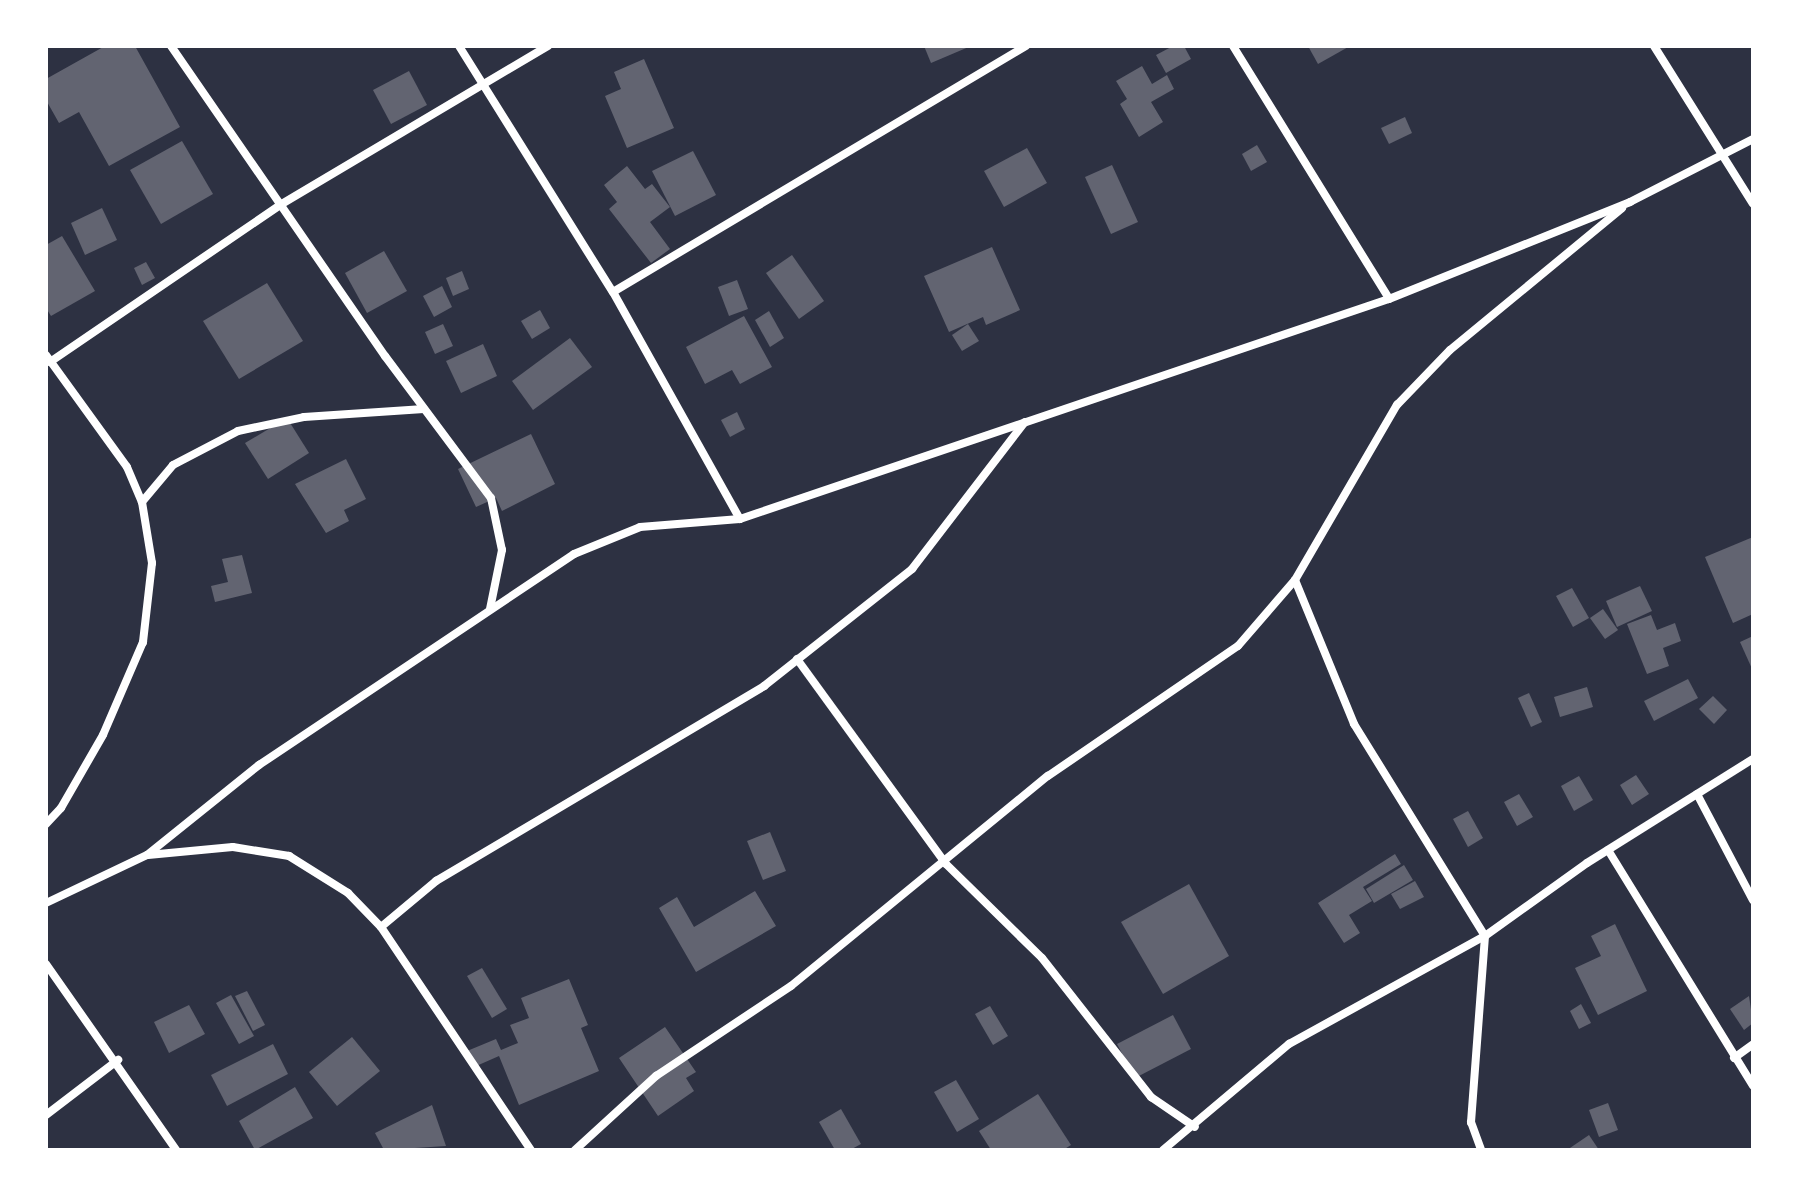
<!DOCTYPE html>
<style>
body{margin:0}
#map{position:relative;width:1799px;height:1196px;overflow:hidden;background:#2d3142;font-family:"PT Sans Narrow",sans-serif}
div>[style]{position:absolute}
.building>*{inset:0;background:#626471}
.minor>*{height:8px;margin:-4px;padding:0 4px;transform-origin:4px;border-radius:4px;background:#fff}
span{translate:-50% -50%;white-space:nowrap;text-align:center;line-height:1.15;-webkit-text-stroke:6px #fff;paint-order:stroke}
.frame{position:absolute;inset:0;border:48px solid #fff;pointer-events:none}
</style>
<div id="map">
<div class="building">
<i style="clip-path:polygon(105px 46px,135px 46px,180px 127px,109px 166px,79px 112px,59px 123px,46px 100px,46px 79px)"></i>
<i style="clip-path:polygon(924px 46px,971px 46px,931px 63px)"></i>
<i style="clip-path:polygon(1173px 46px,1184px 46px,1191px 59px,1166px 73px,1156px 55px)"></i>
<i style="clip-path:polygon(1308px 46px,1350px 46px,1318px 64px)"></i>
<i style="clip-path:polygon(644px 59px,674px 128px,627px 148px,605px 96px,621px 89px,614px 72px)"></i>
<i style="clip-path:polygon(1142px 66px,1152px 84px,1167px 75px,1174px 89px,1151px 102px,1163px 122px,1139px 137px,1120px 104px,1127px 99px,1116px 81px)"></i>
<i style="clip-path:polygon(409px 71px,427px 105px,391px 124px,373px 90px)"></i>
<i style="clip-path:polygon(1405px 117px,1412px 133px,1389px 144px,1381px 128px)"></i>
<i style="clip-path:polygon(182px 141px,213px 194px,161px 224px,130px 170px)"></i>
<i style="clip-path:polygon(1257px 145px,1267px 162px,1251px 171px,1242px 154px)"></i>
<i style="clip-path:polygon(1027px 148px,1047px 183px,1004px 207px,984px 171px)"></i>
<i style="clip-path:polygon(693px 151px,716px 195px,675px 216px,652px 171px)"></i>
<i style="clip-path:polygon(1112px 165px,1138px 222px,1111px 234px,1085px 177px)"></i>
<i style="clip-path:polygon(627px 166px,645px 189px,652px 184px,670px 207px,650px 222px,670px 249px,651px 263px,609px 209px,617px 202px,604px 185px)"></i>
<i style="clip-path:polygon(102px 208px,117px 240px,85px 255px,71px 223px)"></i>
<i style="clip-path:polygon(62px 236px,95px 291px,51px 316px,46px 308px,46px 245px)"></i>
<i style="clip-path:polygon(992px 247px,1020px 310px,986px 325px,983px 317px,949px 332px,924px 276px)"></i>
<i style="clip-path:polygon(384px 251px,407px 291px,367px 313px,345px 273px)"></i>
<i style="clip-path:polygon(792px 255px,824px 301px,799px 319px,766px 273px)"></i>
<i style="clip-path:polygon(146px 262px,155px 278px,142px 285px,134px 268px)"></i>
<i style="clip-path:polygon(462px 271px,469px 289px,453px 296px,446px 278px)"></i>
<i style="clip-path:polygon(737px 280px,748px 309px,729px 316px,718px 287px)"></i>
<i style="clip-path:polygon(267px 283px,303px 341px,239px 379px,203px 321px)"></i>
<i style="clip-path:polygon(442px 286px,452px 307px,434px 317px,423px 296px)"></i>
<i style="clip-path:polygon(540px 310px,550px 328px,532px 339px,521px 321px)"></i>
<i style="clip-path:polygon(769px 311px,784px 338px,770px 347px,755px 320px)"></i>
<i style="clip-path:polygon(744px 316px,772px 367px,740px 384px,732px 370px,705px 384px,686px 347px)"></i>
<i style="clip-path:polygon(443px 324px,453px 346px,435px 354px,425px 332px)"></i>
<i style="clip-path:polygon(968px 324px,979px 341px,962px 351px,952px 335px)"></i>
<i style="clip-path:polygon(570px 338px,592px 367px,533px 410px,512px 381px)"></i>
<i style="clip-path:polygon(483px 344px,497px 376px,461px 393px,446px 361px)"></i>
<i style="clip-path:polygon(737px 412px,745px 429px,730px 437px,721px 420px)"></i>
<i style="clip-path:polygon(287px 418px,309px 453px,268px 479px,245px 443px)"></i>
<i style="clip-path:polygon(531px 434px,555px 484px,502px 511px,496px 498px,476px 507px,458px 469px)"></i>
<i style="clip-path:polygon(346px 459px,366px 499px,344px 510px,349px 521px,326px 533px,295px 484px)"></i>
<i style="clip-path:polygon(1753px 537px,1753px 614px,1733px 623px,1705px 557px)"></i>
<i style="clip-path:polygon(242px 555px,252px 593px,215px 602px,211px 586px,228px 582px,222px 559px)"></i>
<i style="clip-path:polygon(1640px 586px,1652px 611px,1617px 627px,1606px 601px)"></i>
<i style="clip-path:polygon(1572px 588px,1589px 618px,1573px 627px,1556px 596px)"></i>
<i style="clip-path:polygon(1603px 609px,1618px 630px,1605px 639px,1590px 618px)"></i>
<i style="clip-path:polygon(1651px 615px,1657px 630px,1675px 623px,1681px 641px,1663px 648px,1669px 666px,1647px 674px,1627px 624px)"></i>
<i style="clip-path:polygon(1753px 636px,1753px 671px,1740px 642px)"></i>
<i style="clip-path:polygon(1688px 679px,1698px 698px,1654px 721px,1644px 701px)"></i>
<i style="clip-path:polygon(1587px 687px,1593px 707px,1560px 717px,1554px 697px)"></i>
<i style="clip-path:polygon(1529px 693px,1542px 722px,1531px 727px,1518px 698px)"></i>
<i style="clip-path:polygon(1713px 696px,1727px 710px,1714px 724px,1699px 709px)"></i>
<i style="clip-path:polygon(1636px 775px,1649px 794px,1632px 805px,1620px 785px)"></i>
<i style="clip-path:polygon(1579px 776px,1593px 800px,1574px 811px,1561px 786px)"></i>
<i style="clip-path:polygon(1519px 794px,1533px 817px,1517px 826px,1504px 802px)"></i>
<i style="clip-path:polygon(1468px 811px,1483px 838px,1468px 847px,1453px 819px)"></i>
<i style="clip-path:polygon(770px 832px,786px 871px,763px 880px,747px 841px)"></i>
<i style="clip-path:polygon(1395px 854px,1401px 864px,1363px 887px,1372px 901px,1349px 915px,1360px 933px,1344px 943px,1318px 903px)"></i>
<i style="clip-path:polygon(1404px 865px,1413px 880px,1374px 903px,1366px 889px)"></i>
<i style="clip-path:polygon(1415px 881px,1424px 897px,1400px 909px,1391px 894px)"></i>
<i style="clip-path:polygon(1189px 884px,1229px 956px,1163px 994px,1121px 922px)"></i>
<i style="clip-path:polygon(755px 891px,776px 926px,696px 972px,659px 908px,677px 897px,694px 927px)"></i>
<i style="clip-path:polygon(1615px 924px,1647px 991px,1598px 1015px,1575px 968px,1601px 956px,1591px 936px)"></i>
<i style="clip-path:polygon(482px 968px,507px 1009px,492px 1018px,467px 976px)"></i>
<i style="clip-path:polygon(569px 979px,588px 1025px,581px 1028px,599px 1071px,519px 1105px,499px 1056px,474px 1067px,467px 1051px,496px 1039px,501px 1050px,518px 1043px,510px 1025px,529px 1018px,521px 998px)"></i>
<i style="clip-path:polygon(247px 991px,265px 1025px,253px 1031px,235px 996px)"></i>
<i style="clip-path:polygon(231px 995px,254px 1036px,239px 1044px,216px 1003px)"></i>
<i style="clip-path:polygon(1749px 996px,1753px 1023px,1744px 1030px,1730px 1009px)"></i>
<i style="clip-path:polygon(1581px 1004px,1591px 1023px,1579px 1029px,1570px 1011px)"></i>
<i style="clip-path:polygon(189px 1005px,205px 1034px,169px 1053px,154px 1022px)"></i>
<i style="clip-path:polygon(990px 1006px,1008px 1036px,993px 1045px,975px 1014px)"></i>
<i style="clip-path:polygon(1173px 1015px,1191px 1049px,1135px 1078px,1117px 1044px)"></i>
<i style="clip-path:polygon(665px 1027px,696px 1072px,686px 1078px,694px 1091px,658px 1116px,619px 1058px)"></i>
<i style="clip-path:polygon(352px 1037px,380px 1071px,337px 1106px,309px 1072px)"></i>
<i style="clip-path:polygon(273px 1044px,288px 1074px,227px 1106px,211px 1075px)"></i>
<i style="clip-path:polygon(956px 1080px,979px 1119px,957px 1132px,934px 1092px)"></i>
<i style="clip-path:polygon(295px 1087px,313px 1118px,255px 1150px,239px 1121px)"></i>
<i style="clip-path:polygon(1038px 1094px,1071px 1145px,1063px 1150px,991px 1150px,979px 1131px)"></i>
<i style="clip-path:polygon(1608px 1103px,1618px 1130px,1599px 1137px,1589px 1110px)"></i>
<i style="clip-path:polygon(432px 1105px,446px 1146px,384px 1150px,375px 1133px)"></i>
<i style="clip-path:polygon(841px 1109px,861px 1144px,850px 1150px,835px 1150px,819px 1122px)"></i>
<i style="clip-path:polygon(1589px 1135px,1599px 1150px,1567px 1150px)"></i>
</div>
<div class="minor">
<i style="left:171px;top:46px;width:377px;rotate:55.4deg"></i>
<i style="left:385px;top:356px;width:177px;rotate:53.3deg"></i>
<i style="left:491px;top:498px;width:53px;rotate:78.1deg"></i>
<i style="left:502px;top:550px;width:60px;rotate:101.5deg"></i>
<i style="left:459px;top:46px;width:290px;rotate:58deg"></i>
<i style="left:613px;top:292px;width:260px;rotate:60.8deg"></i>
<i style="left:1233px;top:46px;width:297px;rotate:58.3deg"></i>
<i style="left:1654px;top:46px;width:186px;rotate:57.9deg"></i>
<i style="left:613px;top:292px;width:481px;rotate:-30.8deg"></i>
<i style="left:46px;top:355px;width:138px;rotate:54.1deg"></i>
<i style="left:127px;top:467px;width:38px;rotate:67deg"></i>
<i style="left:142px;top:502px;width:62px;rotate:80.7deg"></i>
<i style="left:152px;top:563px;width:80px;rotate:96.5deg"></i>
<i style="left:143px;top:642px;width:101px;rotate:113.3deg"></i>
<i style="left:103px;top:735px;width:84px;rotate:119.9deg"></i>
<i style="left:61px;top:808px;width:22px;rotate:133deg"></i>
<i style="left:50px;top:362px;width:278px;rotate:-34.3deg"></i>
<i style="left:280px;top:205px;width:312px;rotate:-30.7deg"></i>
<i style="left:142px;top:502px;width:48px;rotate:-50deg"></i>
<i style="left:173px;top:465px;width:73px;rotate:-27.6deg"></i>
<i style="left:238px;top:431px;width:67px;rotate:-12deg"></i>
<i style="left:304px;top:417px;width:120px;rotate:-3.8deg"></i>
<i style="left:1295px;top:580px;width:156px;rotate:67.7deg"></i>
<i style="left:1354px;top:724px;width:249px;rotate:58.3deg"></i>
<i style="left:1485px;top:936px;width:187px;rotate:94.3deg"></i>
<i style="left:1471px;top:1122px;width:30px;rotate:70deg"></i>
<i style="left:797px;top:659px;width:253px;rotate:54deg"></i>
<i style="left:946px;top:864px;width:134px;rotate:44.4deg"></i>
<i style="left:1042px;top:958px;width:177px;rotate:51.9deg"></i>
<i style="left:1151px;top:1097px;width:53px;rotate:34.3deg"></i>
<i style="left:1697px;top:794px;width:120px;rotate:62.2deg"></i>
<i style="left:1608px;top:850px;width:277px;rotate:58.4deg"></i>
<i style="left:148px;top:855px;width:85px;rotate:-5.4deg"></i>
<i style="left:233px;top:847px;width:57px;rotate:9.1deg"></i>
<i style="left:289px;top:856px;width:70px;rotate:32.1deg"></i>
<i style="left:348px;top:893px;width:47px;rotate:45.9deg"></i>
<i style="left:381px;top:927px;width:269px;rotate:56.1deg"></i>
<i style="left:46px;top:903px;width:112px;rotate:-25.4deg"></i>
<i style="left:147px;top:855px;width:144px;rotate:-38.8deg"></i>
<i style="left:259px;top:765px;width:379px;rotate:-33.8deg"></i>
<i style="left:574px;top:554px;width:71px;rotate:-22.2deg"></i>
<i style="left:640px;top:527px;width:100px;rotate:-4.6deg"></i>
<i style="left:740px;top:519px;width:685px;rotate:-18.73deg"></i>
<i style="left:1389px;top:299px;width:260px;rotate:-21.9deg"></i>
<i style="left:1630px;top:202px;width:138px;rotate:-27.1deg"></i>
<i style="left:381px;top:927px;width:72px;rotate:-39.9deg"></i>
<i style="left:436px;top:881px;width:382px;rotate:-30.7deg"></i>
<i style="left:764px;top:686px;width:189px;rotate:-38.3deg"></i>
<i style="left:912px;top:569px;width:185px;rotate:-52.5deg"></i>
<i style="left:46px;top:964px;width:227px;rotate:55deg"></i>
<i style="left:1734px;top:1058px;width:24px;rotate:-36deg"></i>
<i style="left:46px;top:1115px;width:91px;rotate:-37.4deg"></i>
<i style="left:575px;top:1150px;width:110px;rotate:-42.4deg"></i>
<i style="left:656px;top:1076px;width:162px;rotate:-33.7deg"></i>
<i style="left:791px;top:986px;width:332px;rotate:-39.3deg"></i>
<i style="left:1048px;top:776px;width:230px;rotate:-34.4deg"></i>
<i style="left:1238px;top:646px;width:87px;rotate:-49.2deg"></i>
<i style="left:1295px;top:580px;width:203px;rotate:-59.8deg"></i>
<i style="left:1397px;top:405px;width:76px;rotate:-46.1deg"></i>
<i style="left:1450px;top:350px;width:223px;rotate:-39.5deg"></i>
<i style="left:1163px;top:1150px;width:165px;rotate:-40.1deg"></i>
<i style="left:1289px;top:1044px;width:224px;rotate:-28.9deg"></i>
<i style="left:1485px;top:936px;width:125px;rotate:-35.6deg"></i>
<i style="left:1587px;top:863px;width:196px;rotate:-32.1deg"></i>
</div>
<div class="frame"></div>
</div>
